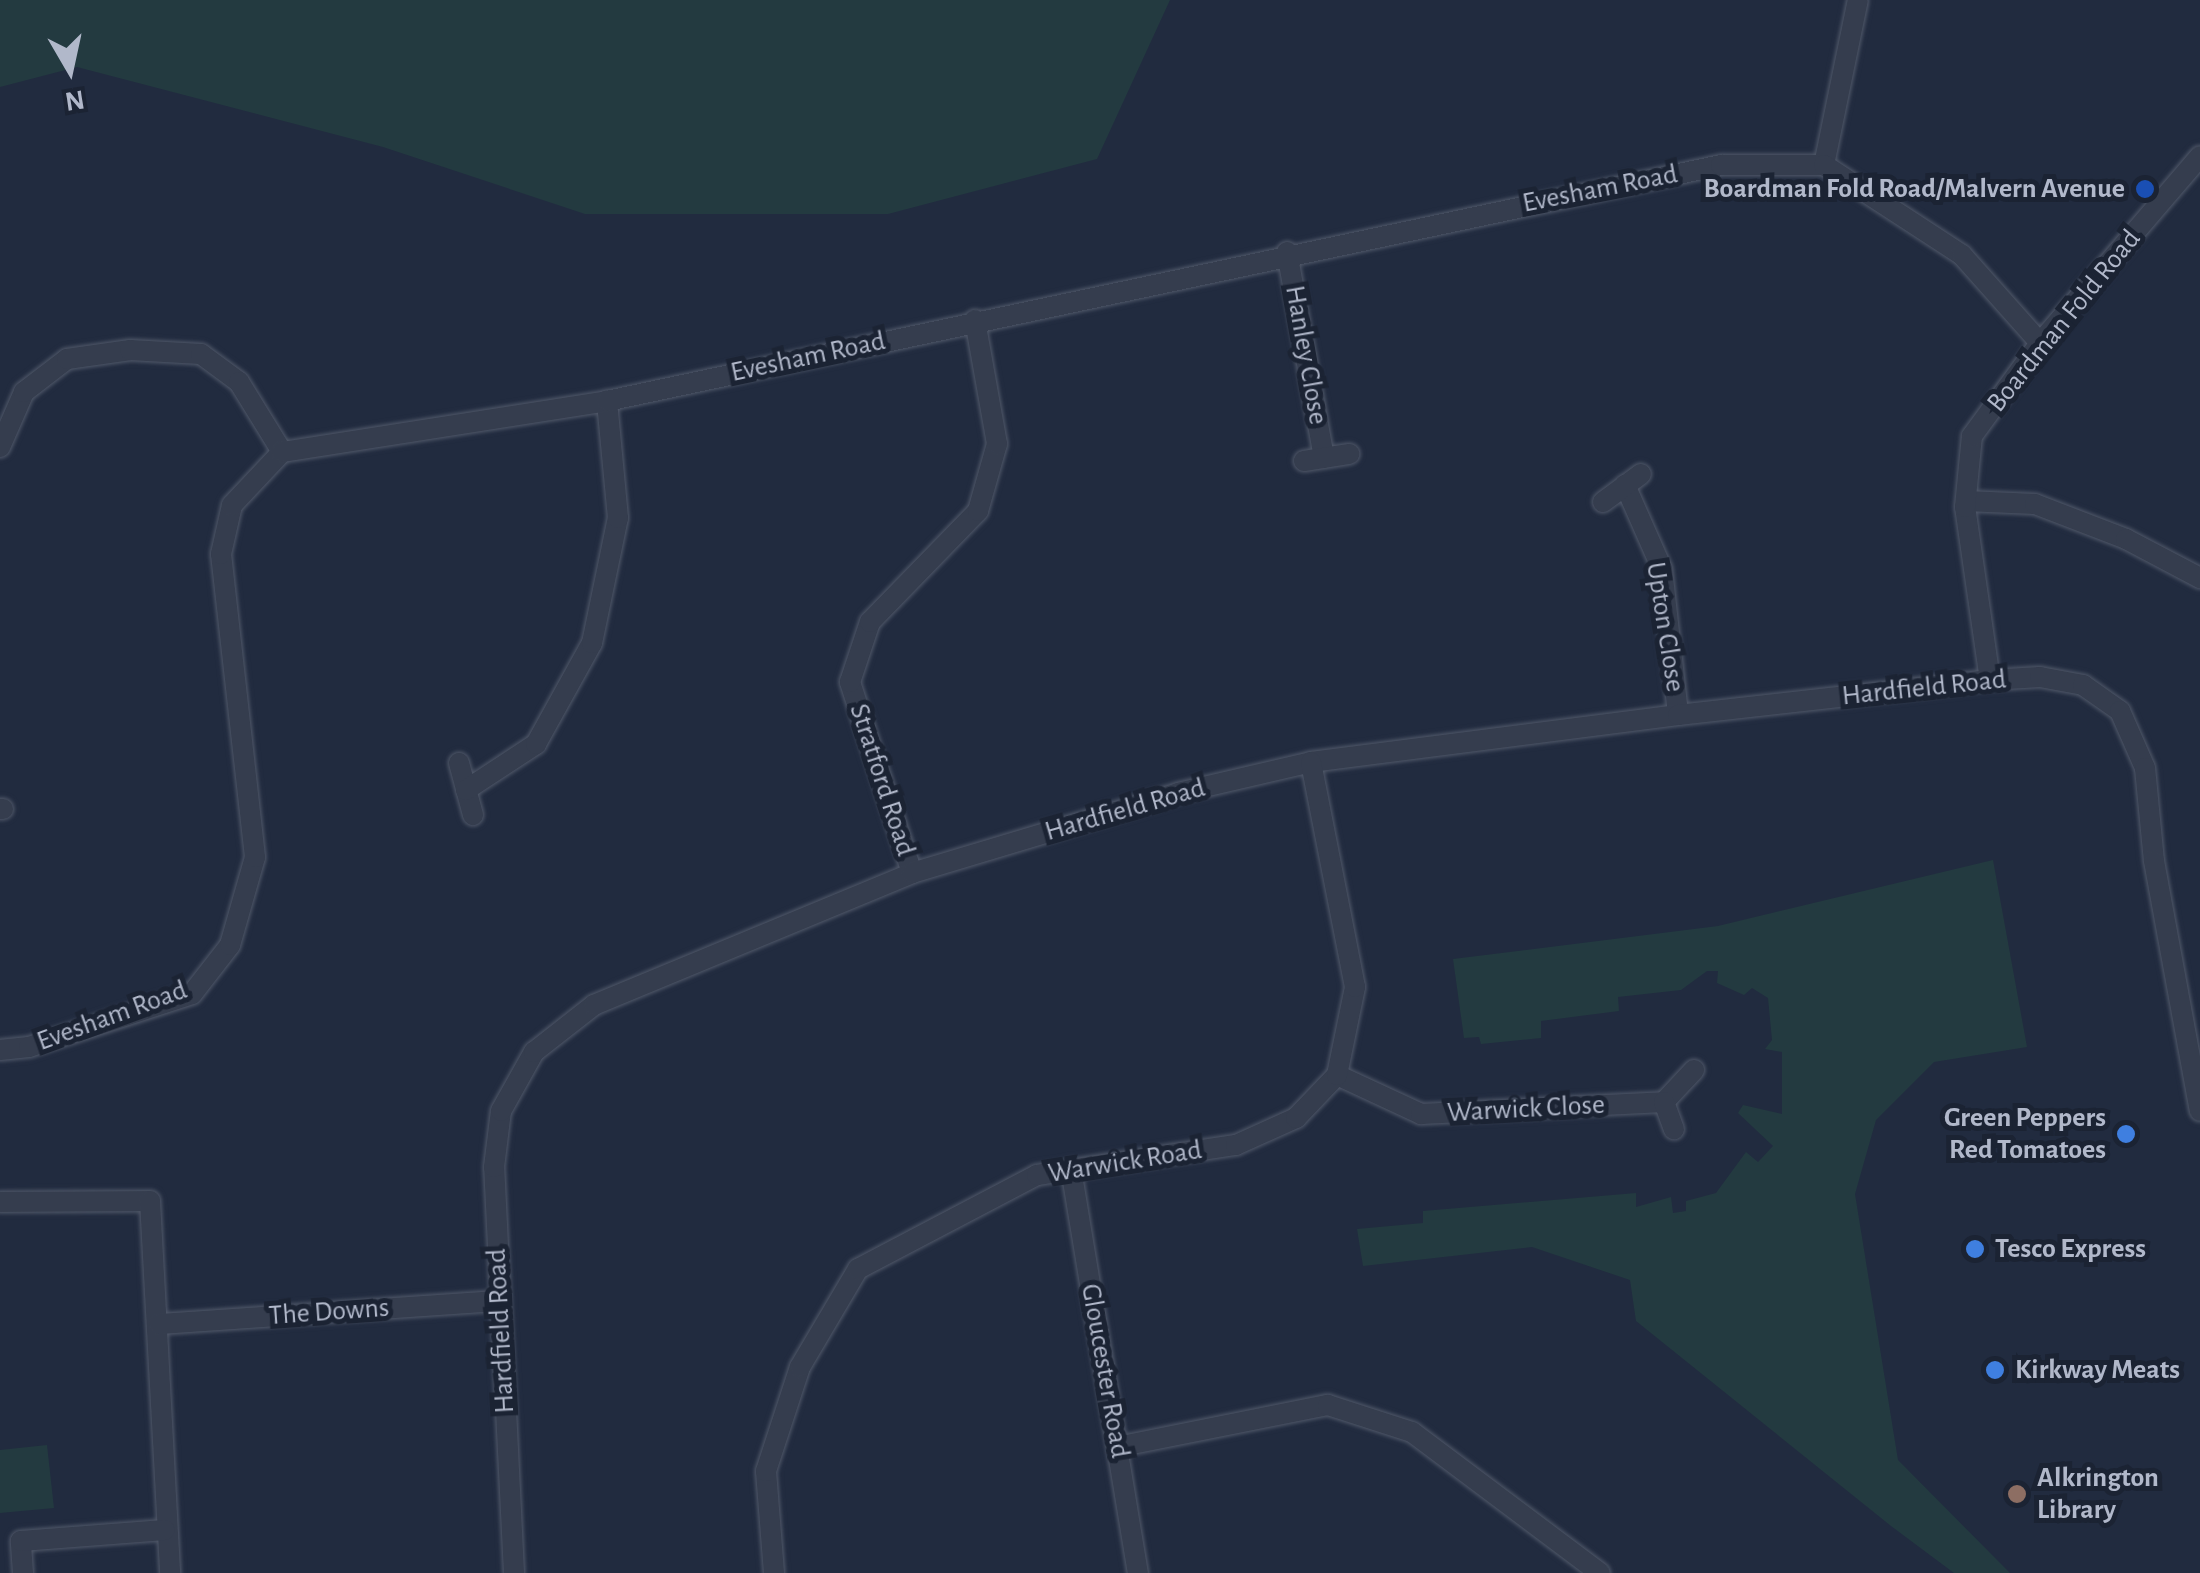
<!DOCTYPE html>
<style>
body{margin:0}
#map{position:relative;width:2200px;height:1573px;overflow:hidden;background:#212b3f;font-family:"Alegreya Sans",sans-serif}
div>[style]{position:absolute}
.green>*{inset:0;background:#233a40}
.roads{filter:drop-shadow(0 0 2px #505869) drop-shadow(0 0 2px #505869)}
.minor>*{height:20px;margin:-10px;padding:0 10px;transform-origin:10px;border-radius:10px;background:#353d4e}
.dots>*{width:28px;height:28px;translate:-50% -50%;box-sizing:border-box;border:5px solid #1b2333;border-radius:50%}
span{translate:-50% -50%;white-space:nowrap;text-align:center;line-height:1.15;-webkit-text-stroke:10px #1b2333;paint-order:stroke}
.street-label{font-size:28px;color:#b1b8ca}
.poi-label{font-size:28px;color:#b1b8ca;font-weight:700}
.right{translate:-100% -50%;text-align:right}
.left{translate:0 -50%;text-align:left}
.north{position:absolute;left:20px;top:20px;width:100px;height:100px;-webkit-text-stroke:8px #1b2333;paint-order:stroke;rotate:171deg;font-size:28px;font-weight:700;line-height:40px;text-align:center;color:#b1b8ca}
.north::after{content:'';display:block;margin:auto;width:35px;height:45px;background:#b1b8ca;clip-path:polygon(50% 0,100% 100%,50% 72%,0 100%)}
</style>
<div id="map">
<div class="green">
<i style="clip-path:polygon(0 0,1170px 0,1097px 159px,888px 214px,585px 214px,383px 147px,77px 67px,0 87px)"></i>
<i style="clip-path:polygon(1993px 860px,2027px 1047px,1934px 1062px,1876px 1120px,1855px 1194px,1898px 1460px,2010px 1573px,1954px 1573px,1891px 1526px,1636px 1321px,1630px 1280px,1532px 1247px,1363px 1266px,1357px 1229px,1423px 1223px,1423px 1211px,1636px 1193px,1636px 1207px,1671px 1197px,1673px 1213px,1686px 1211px,1686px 1201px,1716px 1193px,1746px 1152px,1758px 1162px,1773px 1146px,1738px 1113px,1743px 1105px,1782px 1114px,1782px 1052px,1765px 1049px,1772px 1040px,1768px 998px,1752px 988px,1744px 995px,1717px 983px,1718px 971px,1707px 971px,1681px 990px,1618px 997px,1619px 1011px,1541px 1021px,1541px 1038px,1481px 1044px,1479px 1037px,1464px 1038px,1453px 959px,1718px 926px)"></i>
<i style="clip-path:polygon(47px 1445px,54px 1508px,0 1513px,0 1450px)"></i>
</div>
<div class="roads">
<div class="minor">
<i style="left:1824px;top:165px;width:168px;rotate:-78.4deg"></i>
<i style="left:1287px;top:252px;width:209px;rotate:79.8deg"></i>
<i style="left:0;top:447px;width:60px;rotate:-66.4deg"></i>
<i style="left:24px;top:392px;width:54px;rotate:-37.5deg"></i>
<i style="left:67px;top:359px;width:64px;rotate:-8.1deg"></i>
<i style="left:130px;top:350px;width:71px;rotate:3.2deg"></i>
<i style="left:201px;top:354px;width:47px;rotate:36.4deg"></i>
<i style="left:239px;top:382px;width:82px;rotate:58.4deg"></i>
<i style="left:1304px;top:461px;width:46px;rotate:-8.8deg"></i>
<i style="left:1625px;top:485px;width:92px;rotate:66.2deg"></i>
<i style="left:1662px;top:569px;width:147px;rotate:83.7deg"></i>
<i style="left:1966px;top:501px;width:69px;rotate:2.5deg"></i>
<i style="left:2035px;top:504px;width:97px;rotate:21deg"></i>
<i style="left:2126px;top:539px;width:84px;rotate:27.8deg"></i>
<i style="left:1603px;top:502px;width:47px;rotate:-36.4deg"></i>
<i style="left:1990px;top:680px;width:175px;rotate:-98.2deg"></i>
<i style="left:1965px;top:507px;width:71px;rotate:-84.4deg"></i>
<i style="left:1972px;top:436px;width:115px;rotate:-53.8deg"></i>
<i style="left:2040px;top:343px;width:246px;rotate:-49.4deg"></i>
<i style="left:459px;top:763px;width:54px;rotate:74.9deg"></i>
<i style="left:466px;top:790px;width:84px;rotate:-33.3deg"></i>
<i style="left:536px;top:744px;width:115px;rotate:-61deg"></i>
<i style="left:592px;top:643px;width:128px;rotate:-78.3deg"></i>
<i style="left:618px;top:518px;width:118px;rotate:-95.4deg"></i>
<i style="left:0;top:809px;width:3px"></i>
<i style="left:912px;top:873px;width:201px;rotate:-108deg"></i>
<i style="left:850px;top:682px;width:63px;rotate:-71.6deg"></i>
<i style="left:870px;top:622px;width:155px;rotate:-45.8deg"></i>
<i style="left:978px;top:511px;width:70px;rotate:-74.2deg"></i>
<i style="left:997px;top:444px;width:126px;rotate:-100.1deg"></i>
<i style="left:0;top:1050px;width:29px;rotate:-6deg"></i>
<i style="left:29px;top:1047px;width:171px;rotate:-18deg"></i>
<i style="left:192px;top:994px;width:62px;rotate:-52.2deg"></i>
<i style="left:230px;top:945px;width:91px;rotate:-74.1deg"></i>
<i style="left:255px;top:857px;width:305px;rotate:-96.4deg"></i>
<i style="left:221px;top:554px;width:50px;rotate:-77.3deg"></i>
<i style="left:232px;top:505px;width:73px;rotate:-46.7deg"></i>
<i style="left:282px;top:452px;width:329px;rotate:-8.9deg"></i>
<i style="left:607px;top:401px;width:1139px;rotate:-11.96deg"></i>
<i style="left:1721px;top:165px;width:103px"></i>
<i style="left:1824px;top:165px;width:165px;rotate:33.1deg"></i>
<i style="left:1962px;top:255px;width:118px;rotate:48.4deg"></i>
<i style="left:1337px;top:1075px;width:93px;rotate:24.9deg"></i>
<i style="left:1421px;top:1114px;width:243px;rotate:-2.8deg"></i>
<i style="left:1664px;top:1102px;width:44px;rotate:-46.8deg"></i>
<i style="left:1664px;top:1102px;width:29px;rotate:70deg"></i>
<i style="left:1071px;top:1169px;width:410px;rotate:80.6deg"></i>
<i style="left:0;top:1202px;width:150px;rotate:-0.4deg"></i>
<i style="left:150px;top:1201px;width:373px;rotate:86.9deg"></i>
<i style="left:159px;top:1324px;width:340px;rotate:-3.9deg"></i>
<i style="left:1117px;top:1447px;width:215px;rotate:-11.3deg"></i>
<i style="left:1328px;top:1405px;width:88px;rotate:17.8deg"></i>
<i style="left:1412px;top:1432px;width:235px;rotate:36.9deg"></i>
<i style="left:23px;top:1573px;width:32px;rotate:-94deg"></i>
<i style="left:21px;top:1541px;width:144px;rotate:-4.4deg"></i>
<i style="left:514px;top:1573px;width:406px;rotate:-92.8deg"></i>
<i style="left:494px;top:1167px;width:56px;rotate:-82.9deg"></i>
<i style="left:501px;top:1111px;width:68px;rotate:-60.8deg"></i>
<i style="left:534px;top:1052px;width:76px;rotate:-38.1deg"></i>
<i style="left:594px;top:1005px;width:344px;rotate:-22.5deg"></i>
<i style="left:912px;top:873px;width:278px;rotate:-16.7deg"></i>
<i style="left:1178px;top:793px;width:137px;rotate:-13.1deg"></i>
<i style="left:1311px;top:762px;width:370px;rotate:-7.3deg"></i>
<i style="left:1678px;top:715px;width:314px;rotate:-6.4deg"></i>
<i style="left:1990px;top:680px;width:50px;rotate:-3.4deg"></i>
<i style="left:2040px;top:677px;width:44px;rotate:10.5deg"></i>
<i style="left:2083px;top:685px;width:45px;rotate:35.1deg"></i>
<i style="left:2120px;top:711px;width:62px;rotate:66.3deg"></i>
<i style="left:2145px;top:768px;width:93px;rotate:84.5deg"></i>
<i style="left:2154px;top:861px;width:254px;rotate:79.6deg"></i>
<i style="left:774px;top:1573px;width:102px;rotate:-94.5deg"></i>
<i style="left:766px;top:1471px;width:109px;rotate:-71.9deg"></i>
<i style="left:800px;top:1367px;width:114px;rotate:-59.4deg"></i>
<i style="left:858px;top:1269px;width:202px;rotate:-27.7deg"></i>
<i style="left:1037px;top:1175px;width:201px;rotate:-8.6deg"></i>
<i style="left:1236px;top:1145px;width:66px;rotate:-24.2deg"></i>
<i style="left:1296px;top:1118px;width:59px;rotate:-46.4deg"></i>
<i style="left:1337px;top:1075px;width:90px;rotate:-78.4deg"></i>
<i style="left:1355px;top:987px;width:229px;rotate:-101.1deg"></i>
</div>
</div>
<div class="dots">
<i style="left:2145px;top:189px;background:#1a4fb4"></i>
<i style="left:2126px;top:1134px;background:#3f7fe0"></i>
<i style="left:1975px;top:1249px;background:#3f7fe0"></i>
<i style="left:1995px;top:1370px;background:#3f7fe0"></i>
<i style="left:2017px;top:1494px;background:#8d6e63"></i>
</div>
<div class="street-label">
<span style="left:1600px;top:189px;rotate:-11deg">Evesham Road</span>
<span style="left:2064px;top:321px;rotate:-51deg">Boardman Fold Road</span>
<span style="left:1306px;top:355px;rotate:80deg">Hanley Close</span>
<span style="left:808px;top:357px;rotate:-12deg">Evesham Road</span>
<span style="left:1665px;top:627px;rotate:81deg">Upton Close</span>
<span style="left:1924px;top:688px;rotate:-6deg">Hardfield Road</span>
<span style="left:882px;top:780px;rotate:72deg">Stratford Road</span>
<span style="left:1125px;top:810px;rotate:-16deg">Hardfield Road</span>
<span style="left:112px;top:1016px;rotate:-20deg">Evesham Road</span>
<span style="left:1526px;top:1109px;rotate:-3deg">Warwick Close</span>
<span style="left:1125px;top:1162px;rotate:-9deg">Warwick Road</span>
<span style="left:329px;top:1312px;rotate:-4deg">The Downs</span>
<span style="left:501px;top:1331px;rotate:-93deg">Hardfield Road</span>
<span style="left:1105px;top:1371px;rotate:80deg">Gloucester Road</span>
</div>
<div class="poi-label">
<span class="right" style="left:2125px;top:189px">Boardman Fold Road/Malvern Avenue</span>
<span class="right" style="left:2106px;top:1134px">Green Peppers<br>Red Tomatoes</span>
<span class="left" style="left:1995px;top:1249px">Tesco Express</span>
<span class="left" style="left:2015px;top:1370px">Kirkway Meats</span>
<span class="left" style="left:2037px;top:1494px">Alkrington<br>Library</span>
</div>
<div class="north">N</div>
</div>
